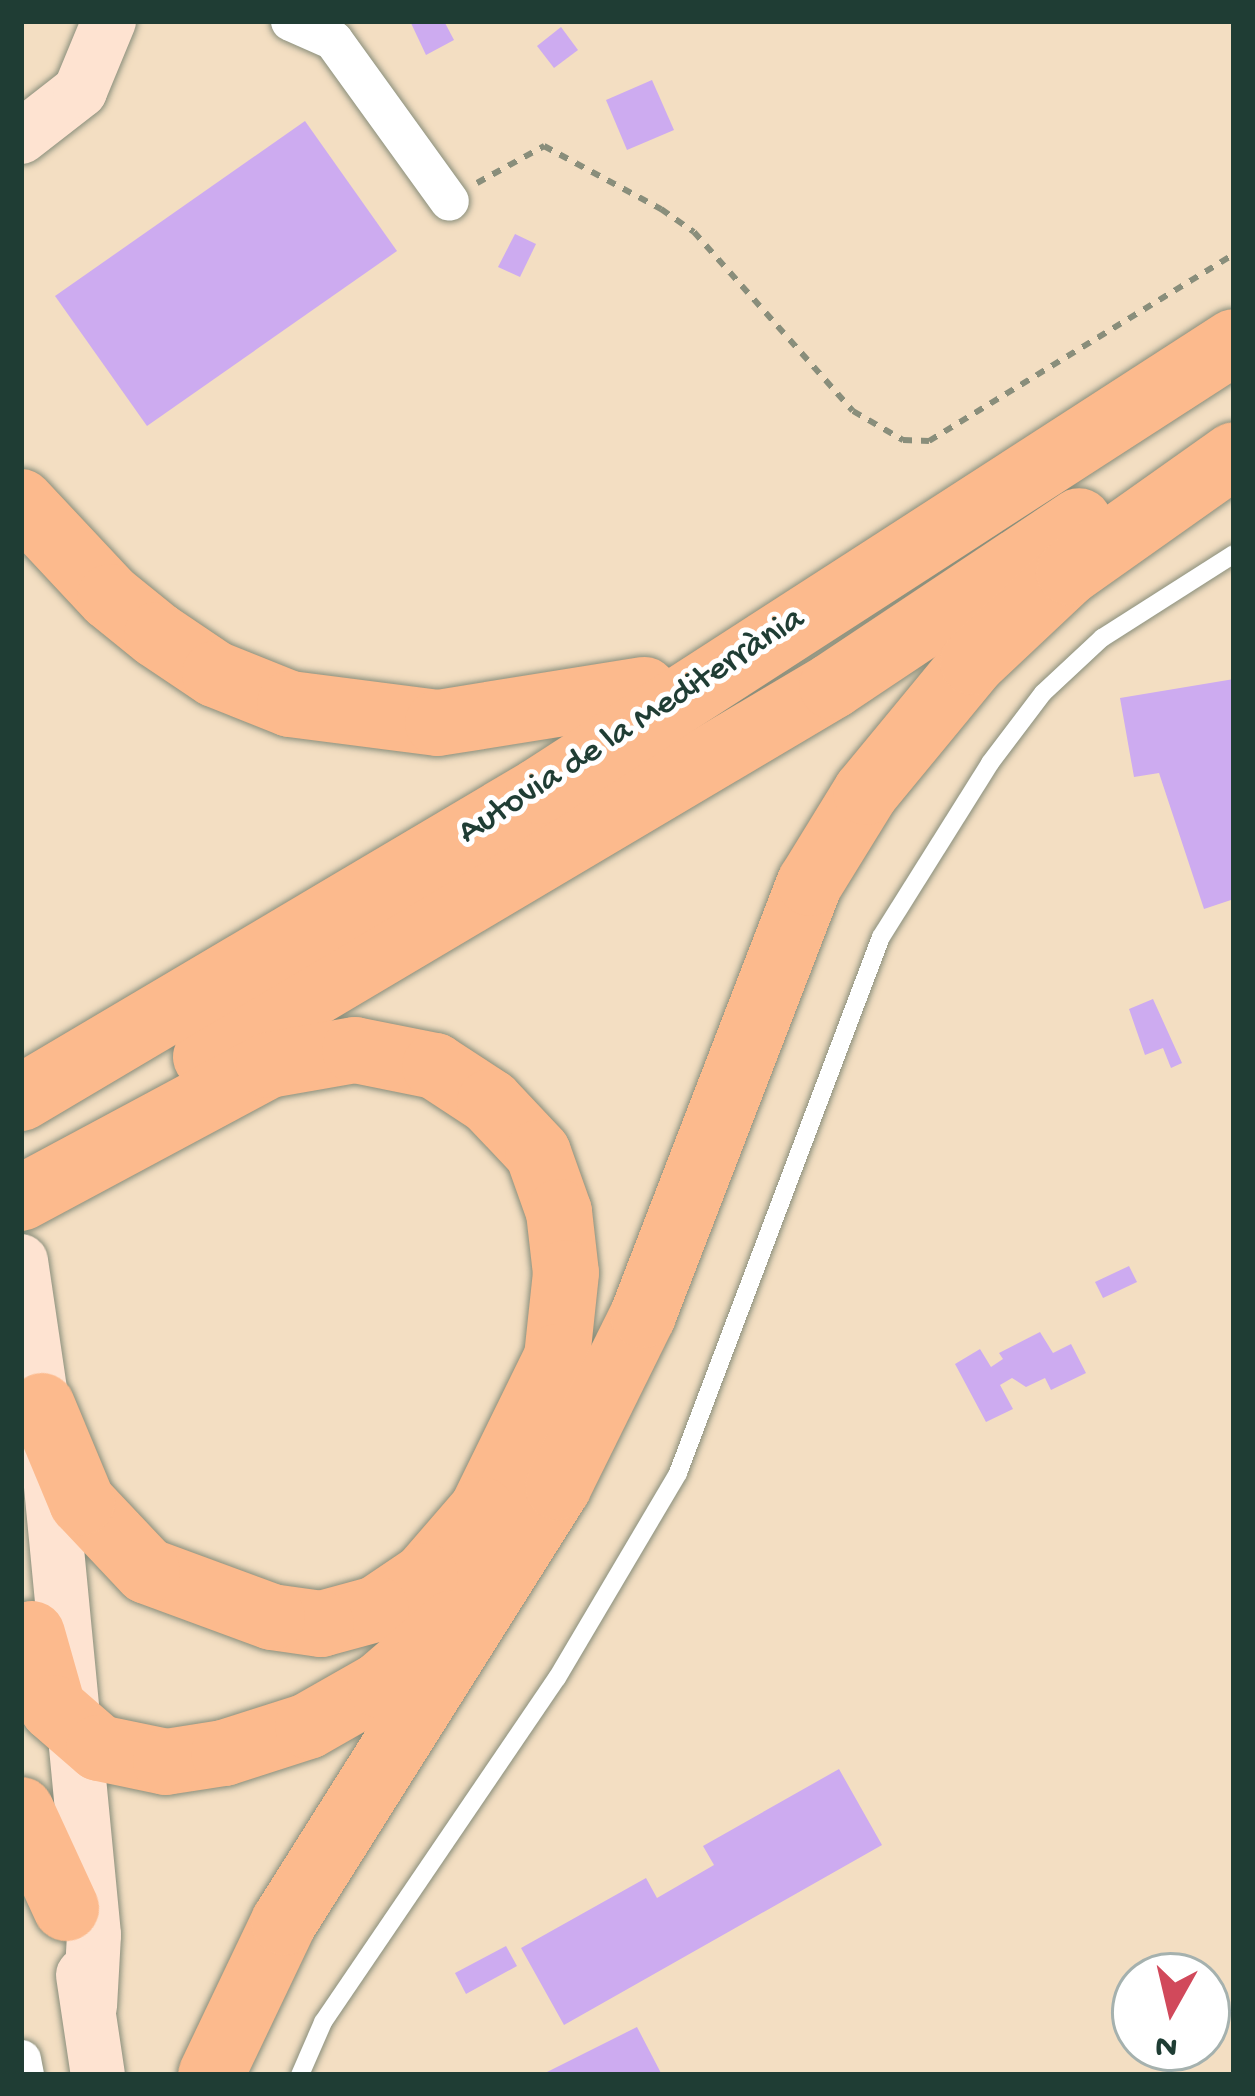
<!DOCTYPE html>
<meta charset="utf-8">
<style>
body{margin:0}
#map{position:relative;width:1255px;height:2096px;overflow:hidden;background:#f3dec2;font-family:"Gochi Hand",sans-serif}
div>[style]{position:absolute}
.building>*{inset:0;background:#cdabf0}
.path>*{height:6px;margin-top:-3px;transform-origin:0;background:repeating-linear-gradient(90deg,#898e7b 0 9px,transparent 0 18px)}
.roads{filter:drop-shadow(0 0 3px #898e7b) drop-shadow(0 0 3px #898e7b)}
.lane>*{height:18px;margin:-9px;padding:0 9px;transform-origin:9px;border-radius:9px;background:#fff}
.street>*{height:39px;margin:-19.5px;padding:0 19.5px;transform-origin:19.5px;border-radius:19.5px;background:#fff}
.secondary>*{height:54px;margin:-27px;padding:0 27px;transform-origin:27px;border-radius:27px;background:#fee3d1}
.highway>*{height:66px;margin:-33px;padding:0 33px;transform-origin:33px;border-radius:33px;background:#fcba8d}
span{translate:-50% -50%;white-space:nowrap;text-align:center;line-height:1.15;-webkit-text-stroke:10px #fff;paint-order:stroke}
.street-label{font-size:36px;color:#1f3d34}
.frame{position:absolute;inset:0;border:24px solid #1f3d34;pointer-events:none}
.north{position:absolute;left:1111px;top:1952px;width:120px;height:120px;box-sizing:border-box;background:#fff;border:3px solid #a5b1ae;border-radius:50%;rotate:188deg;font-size:33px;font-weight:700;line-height:48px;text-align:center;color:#1f3d34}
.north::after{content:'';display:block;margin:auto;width:42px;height:54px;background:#d1495b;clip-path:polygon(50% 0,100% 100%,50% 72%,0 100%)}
</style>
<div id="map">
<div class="building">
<i style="clip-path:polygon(410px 21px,444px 21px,454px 40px,426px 55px)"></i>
<i style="clip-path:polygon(561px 27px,578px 50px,554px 68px,537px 46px)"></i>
<i style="clip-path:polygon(652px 80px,674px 130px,627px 150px,606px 100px)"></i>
<i style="clip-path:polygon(305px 121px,397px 251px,147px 426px,55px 296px)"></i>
<i style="clip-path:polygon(515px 234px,536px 244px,520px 277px,498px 267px)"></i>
<i style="clip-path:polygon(1234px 679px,1234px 899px,1204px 909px,1159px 773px,1134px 777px,1120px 698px)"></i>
<i style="clip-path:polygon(1153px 999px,1182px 1063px,1171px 1068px,1163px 1048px,1145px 1055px,1129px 1009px)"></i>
<i style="clip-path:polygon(1129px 1266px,1137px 1282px,1103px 1298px,1095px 1282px)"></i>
<i style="clip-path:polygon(1040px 1332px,1053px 1353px,1071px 1344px,1086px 1373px,1051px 1390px,1045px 1378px,1026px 1387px,1012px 1378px,1000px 1385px,1013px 1409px,986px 1422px,955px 1364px,980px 1349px,991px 1367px,1003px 1359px,999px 1353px)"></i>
<i style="clip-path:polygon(839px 1769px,882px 1845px,564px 2025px,521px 1948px,646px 1878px,657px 1898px,714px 1865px,703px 1846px)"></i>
<i style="clip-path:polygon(506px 1946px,517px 1966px,466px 1994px,455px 1973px)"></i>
<i style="clip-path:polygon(637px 2027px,662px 2075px,541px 2075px)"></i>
</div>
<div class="path">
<i style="left:477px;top:183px;width:77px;rotate:-28.9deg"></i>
<i style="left:544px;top:146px;width:133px;rotate:28.3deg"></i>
<i style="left:661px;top:209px;width:40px;rotate:34.9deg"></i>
<i style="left:694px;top:232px;width:239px;rotate:48.4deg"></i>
<i style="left:853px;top:411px;width:58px;rotate:30.1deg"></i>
<i style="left:903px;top:440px;width:26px;rotate:2deg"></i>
<i style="left:929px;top:441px;width:358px;rotate:-31.5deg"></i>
</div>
<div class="roads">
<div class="lane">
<i style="left:300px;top:2075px;width:58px;rotate:-66.5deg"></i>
<i style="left:323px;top:2022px;width:416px;rotate:-55.8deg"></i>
<i style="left:557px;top:1678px;width:238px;rotate:-59.4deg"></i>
<i style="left:678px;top:1473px;width:573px;rotate:-69.26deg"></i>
<i style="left:881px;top:937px;width:205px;rotate:-57.9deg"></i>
<i style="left:990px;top:763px;width:88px;rotate:-52.9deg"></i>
<i style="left:1043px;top:693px;width:81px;rotate:-43deg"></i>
<i style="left:1102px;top:638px;width:156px;rotate:-32.5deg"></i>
</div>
<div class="street">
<i style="left:290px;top:21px;width:47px;rotate:23.8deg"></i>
<i style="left:333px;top:40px;width:198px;rotate:54.2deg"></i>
<i style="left:21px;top:2059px;width:16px;rotate:79deg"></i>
</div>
<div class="secondary">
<i style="left:21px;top:137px;width:75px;rotate:-37.9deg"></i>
<i style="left:80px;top:91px;width:76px;rotate:-67.5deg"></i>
<i style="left:21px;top:1261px;width:165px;rotate:81.6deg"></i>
<i style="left:45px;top:1424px;width:513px;rotate:84.52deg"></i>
<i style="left:94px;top:1935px;width:71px;rotate:93.2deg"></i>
<i style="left:83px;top:1975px;width:101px;rotate:81.5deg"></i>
</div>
<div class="highway">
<i style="left:21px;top:502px;width:130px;rotate:46.9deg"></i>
<i style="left:110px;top:597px;width:60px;rotate:39deg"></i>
<i style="left:157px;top:635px;width:70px;rotate:33.9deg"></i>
<i style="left:215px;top:674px;width:81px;rotate:21.8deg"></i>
<i style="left:290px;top:704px;width:149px;rotate:7.3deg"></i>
<i style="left:438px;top:723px;width:209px;rotate:-9.1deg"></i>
<i style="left:206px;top:1057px;width:728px;rotate:-30.65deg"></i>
<i style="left:832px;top:686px;width:297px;rotate:-33.7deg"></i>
<i style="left:21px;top:1098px;width:602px;rotate:-30.65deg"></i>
<i style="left:539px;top:791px;width:827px;rotate:-32.86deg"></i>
<i style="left:21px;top:1198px;width:281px;rotate:-28.2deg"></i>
<i style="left:269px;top:1065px;width:87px;rotate:-9.9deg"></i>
<i style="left:355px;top:1050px;width:82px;rotate:11.3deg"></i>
<i style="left:435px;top:1066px;width:66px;rotate:33.2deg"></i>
<i style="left:490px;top:1102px;width:70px;rotate:46.7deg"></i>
<i style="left:538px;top:1153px;width:63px;rotate:70.4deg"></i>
<i style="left:559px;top:1212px;width:61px;rotate:83.5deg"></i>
<i style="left:566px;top:1273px;width:84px;rotate:96.1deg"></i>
<i style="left:557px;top:1357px;width:170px;rotate:116.1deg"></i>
<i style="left:482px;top:1510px;width:87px;rotate:130.8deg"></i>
<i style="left:425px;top:1576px;width:59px;rotate:146deg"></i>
<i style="left:376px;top:1609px;width:57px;rotate:164.7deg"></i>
<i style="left:321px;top:1624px;width:49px;rotate:-171.9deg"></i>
<i style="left:272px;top:1617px;width:133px;rotate:-159.8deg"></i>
<i style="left:147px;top:1571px;width:95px;rotate:-133.3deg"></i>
<i style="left:82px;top:1502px;width:104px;rotate:-112.6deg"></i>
<i style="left:32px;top:1634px;width:77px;rotate:74.2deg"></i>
<i style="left:53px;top:1708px;width:61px;rotate:41deg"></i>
<i style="left:99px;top:1748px;width:68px;rotate:11.8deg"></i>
<i style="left:166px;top:1762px;width:59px;rotate:-8.8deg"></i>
<i style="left:224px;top:1753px;width:88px;rotate:-17.8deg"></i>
<i style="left:308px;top:1726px;width:83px;rotate:-29.7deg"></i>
<i style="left:380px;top:1685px;width:94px;rotate:-40.7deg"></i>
<i style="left:21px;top:1810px;width:108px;rotate:65.3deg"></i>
<i style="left:211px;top:2075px;width:170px;rotate:-64.5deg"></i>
<i style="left:284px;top:1922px;width:514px;rotate:-57.79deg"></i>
<i style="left:558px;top:1487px;width:192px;rotate:-63.7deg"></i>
<i style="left:643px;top:1315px;width:463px;rotate:-68.9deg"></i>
<i style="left:810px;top:883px;width:107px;rotate:-58.4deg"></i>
<i style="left:866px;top:792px;width:168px;rotate:-50.5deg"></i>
<i style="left:973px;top:662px;width:132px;rotate:-43.2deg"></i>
<i style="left:1069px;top:572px;width:202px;rotate:-35.3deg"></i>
</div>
</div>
<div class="street-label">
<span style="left:632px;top:727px;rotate:-33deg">Autovia de la Mediterrània</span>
</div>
<div class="frame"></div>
<div class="north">N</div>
</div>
